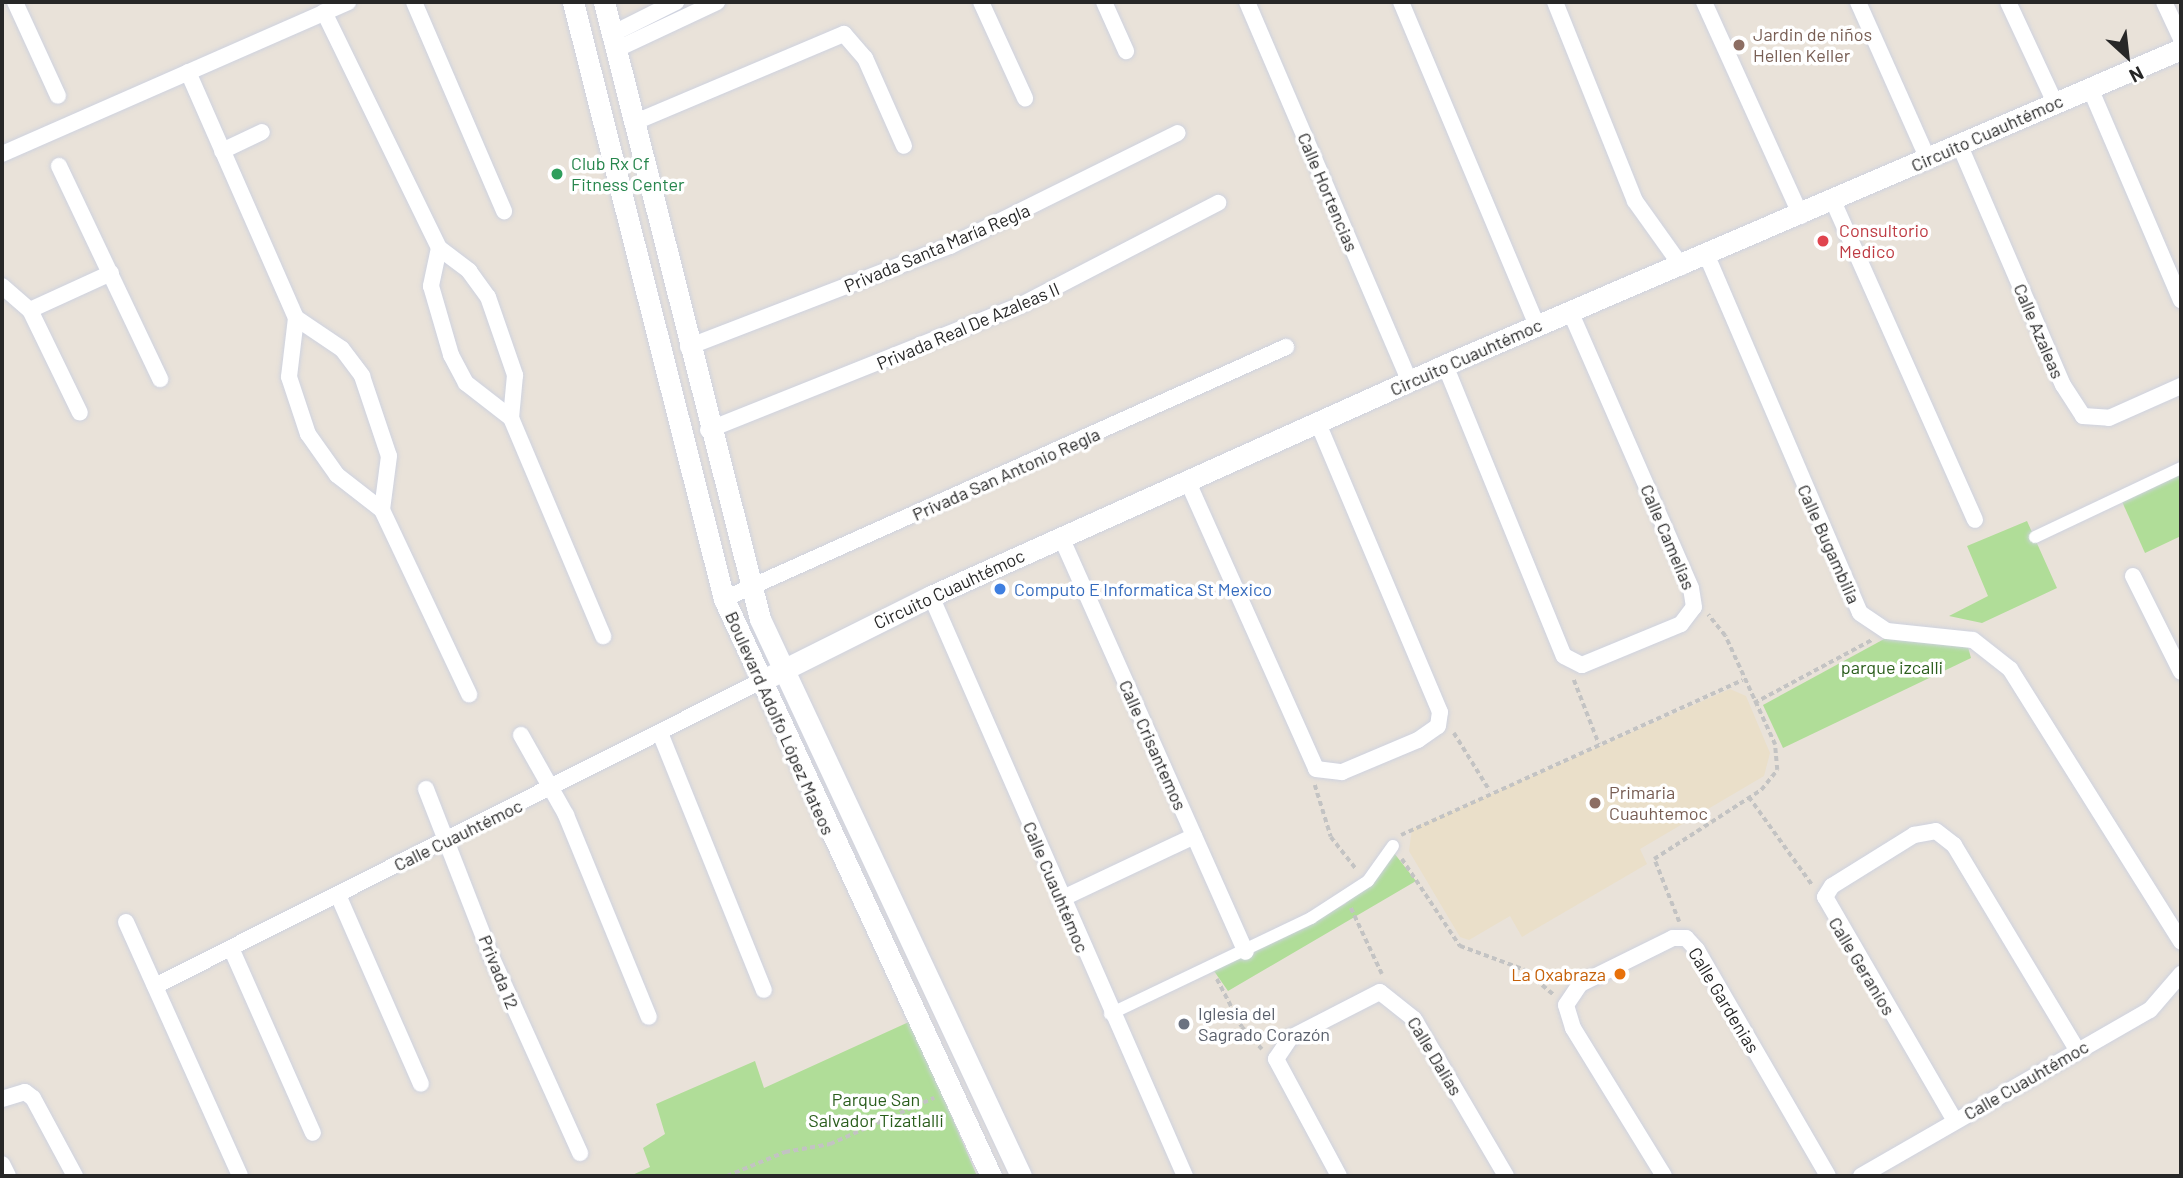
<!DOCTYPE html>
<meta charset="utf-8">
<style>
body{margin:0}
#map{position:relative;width:2183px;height:1178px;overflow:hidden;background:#e9e2d9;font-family:Barlow,sans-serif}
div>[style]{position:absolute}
.education>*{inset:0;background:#eadfc9}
.green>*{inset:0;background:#b0dd98}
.path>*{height:3.5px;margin-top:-1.75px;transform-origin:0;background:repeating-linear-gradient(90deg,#c3c3c3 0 5px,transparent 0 8.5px)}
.roads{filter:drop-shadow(0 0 2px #ced2df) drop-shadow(0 0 2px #ced2df)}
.pedestrian>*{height:12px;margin:-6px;padding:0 6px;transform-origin:6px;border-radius:6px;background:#fff}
.minor>*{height:16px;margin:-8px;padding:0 8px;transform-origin:8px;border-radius:8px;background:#fff}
.tertiary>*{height:21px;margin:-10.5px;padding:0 10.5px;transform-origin:10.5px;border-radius:10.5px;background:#fff}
.dots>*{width:19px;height:19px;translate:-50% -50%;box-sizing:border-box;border:4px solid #fff;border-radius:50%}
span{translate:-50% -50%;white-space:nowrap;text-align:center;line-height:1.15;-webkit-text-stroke:7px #fff;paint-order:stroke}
.education-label{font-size:18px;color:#785e54}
.left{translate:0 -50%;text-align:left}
.street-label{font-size:18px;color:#272727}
.leisure-label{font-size:18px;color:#27864d}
.health-label{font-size:18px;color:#be3a42}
.shop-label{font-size:18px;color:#366cbe}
.park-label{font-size:18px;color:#2b5e1d}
.food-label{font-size:18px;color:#c56008}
.right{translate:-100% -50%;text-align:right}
.worship-label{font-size:18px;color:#5b616d}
.frame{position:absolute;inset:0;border:4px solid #272727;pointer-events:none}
.north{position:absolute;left:2092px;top:21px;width:70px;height:70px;-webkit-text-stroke:5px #fff;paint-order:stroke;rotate:153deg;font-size:19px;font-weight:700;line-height:28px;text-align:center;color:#272727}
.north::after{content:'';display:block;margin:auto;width:24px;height:32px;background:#272727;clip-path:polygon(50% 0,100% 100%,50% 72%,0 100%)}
</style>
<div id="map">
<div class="education">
<i style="clip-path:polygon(1730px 689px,1746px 696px,1770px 753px,1764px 776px,1640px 849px,1647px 864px,1522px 937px,1510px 916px,1469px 940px,1460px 937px,1409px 851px,1412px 829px)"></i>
</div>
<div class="green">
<i style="clip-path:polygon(2181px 469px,2181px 536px,2145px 553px,2120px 497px)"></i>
<i style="clip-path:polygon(2027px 521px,2057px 588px,1982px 623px,1949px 616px,1988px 596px,1967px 546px)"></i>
<i style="clip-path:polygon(1886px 638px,1968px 647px,1971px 658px,1783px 748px,1763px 705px)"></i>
<i style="clip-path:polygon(1394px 853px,1416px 881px,1228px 991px,1214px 971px,1345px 904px)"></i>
<i style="clip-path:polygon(911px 1021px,977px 1176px,630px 1176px,650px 1167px,643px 1148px,665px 1134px,656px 1104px,755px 1061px,764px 1088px)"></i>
</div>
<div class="path">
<i style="left:1574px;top:680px;width:69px;rotate:68.7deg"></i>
<i style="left:1754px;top:703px;width:134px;rotate:-28.1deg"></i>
<i style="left:1454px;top:733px;width:68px;rotate:58.2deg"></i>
<i style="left:1315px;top:785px;width:54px;rotate:72.9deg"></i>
<i style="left:1331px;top:837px;width:42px;rotate:51.8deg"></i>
<i style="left:1749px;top:797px;width:110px;rotate:54.3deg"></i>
<i style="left:1401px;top:835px;width:375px;rotate:-24.4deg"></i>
<i style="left:1402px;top:859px;width:105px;rotate:56.3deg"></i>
<i style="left:1460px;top:946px;width:67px;rotate:20.1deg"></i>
<i style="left:1523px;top:969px;width:40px;rotate:40deg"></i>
<i style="left:1351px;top:908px;width:73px;rotate:64.8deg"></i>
<i style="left:1679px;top:922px;width:68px;rotate:-111.6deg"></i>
<i style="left:1654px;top:859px;width:127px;rotate:-32.8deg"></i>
<i style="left:1761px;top:790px;width:26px;rotate:-51deg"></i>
<i style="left:1777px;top:770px;width:25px;rotate:-95deg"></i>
<i style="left:1775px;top:745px;width:120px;rotate:-114.6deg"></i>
<i style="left:1725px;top:636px;width:27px;rotate:-129deg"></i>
<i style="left:1217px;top:979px;width:54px;rotate:62.5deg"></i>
<i style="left:1242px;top:1027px;width:30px;rotate:48deg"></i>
<i style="left:727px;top:1176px;width:63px;rotate:-22.5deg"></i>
<i style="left:785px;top:1152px;width:46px;rotate:-10.1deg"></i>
<i style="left:830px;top:1144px;width:114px;rotate:-23.9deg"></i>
</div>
<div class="roads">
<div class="pedestrian">
<i style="left:2035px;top:537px;width:161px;rotate:-25.3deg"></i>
<i style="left:1110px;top:1014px;width:223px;rotate:-25.5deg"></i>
<i style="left:1311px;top:918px;width:68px;rotate:-33deg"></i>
<i style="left:1368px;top:881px;width:43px;rotate:-54.5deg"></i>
</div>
<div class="minor">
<i style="left:15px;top:2px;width:103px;rotate:65.4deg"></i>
<i style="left:414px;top:2px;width:228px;rotate:66.7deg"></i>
<i style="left:981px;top:2px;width:106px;rotate:65.4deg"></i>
<i style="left:1104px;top:2px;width:54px;rotate:65.8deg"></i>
<i style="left:1247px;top:2px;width:413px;rotate:66.8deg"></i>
<i style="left:1401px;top:2px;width:350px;rotate:67.2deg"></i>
<i style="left:1555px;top:2px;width:214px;rotate:68.1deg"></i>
<i style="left:1635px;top:201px;width:81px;rotate:54.5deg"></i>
<i style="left:1704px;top:2px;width:235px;rotate:65.6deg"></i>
<i style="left:1858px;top:2px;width:172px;rotate:66deg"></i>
<i style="left:2008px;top:2px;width:111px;rotate:65deg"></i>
<i style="left:2164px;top:2px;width:40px;rotate:65deg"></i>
<i style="left:324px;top:12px;width:263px;rotate:64deg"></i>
<i style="left:439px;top:248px;width:38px;rotate:37deg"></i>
<i style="left:469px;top:271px;width:32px;rotate:54deg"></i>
<i style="left:488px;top:297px;width:83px;rotate:70.9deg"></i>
<i style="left:515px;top:375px;width:43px;rotate:95.3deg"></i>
<i style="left:511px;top:418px;width:237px;rotate:67.1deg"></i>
<i style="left:612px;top:34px;width:72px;rotate:-26.6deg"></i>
<i style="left:615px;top:50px;width:113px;rotate:-25.2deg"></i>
<i style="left:188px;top:72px;width:269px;rotate:66.3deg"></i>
<i style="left:296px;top:318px;width:55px;rotate:34deg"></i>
<i style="left:342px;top:349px;width:34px;rotate:53deg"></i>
<i style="left:362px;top:376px;width:84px;rotate:71.4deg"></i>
<i style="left:389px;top:456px;width:54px;rotate:97.4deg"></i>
<i style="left:2090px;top:88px;width:231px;rotate:66.8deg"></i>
<i style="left:633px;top:123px;width:229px;rotate:-22.9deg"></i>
<i style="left:844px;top:34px;width:32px;rotate:49deg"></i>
<i style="left:865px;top:58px;width:96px;rotate:66.1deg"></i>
<i style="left:1960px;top:146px;width:260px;rotate:66.7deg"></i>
<i style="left:2063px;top:385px;width:37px;rotate:57deg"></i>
<i style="left:2083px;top:416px;width:26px;rotate:4deg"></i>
<i style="left:2109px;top:418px;width:79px;rotate:-24deg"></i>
<i style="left:222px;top:151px;width:44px;rotate:-25.4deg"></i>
<i style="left:2px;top:154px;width:378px;rotate:-23.7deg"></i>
<i style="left:59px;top:166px;width:236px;rotate:64.6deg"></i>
<i style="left:1833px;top:201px;width:349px;rotate:66deg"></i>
<i style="left:439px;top:248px;width:39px;rotate:102deg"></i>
<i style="left:431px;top:286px;width:72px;rotate:73.8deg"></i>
<i style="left:451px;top:355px;width:32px;rotate:62deg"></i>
<i style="left:466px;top:383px;width:57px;rotate:37.9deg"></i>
<i style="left:1707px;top:256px;width:388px;rotate:66.8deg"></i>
<i style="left:1860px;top:613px;width:32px;rotate:34deg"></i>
<i style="left:1887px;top:631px;width:86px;rotate:6deg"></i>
<i style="left:1973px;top:640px;width:47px;rotate:38.1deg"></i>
<i style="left:2010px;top:669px;width:322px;rotate:57.9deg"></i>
<i style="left:2px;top:286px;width:37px;rotate:41deg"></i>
<i style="left:30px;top:310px;width:114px;rotate:64.1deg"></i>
<i style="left:30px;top:310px;width:89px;rotate:-24.6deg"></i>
<i style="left:296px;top:318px;width:59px;rotate:96.8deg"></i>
<i style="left:289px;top:377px;width:60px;rotate:71.6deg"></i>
<i style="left:308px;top:434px;width:50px;rotate:54.7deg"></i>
<i style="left:337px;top:475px;width:57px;rotate:37.9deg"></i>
<i style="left:382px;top:510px;width:204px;rotate:64.7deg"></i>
<i style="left:688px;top:347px;width:281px;rotate:-21.1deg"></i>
<i style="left:950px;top:246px;width:254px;rotate:-26.4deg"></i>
<i style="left:1445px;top:365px;width:314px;rotate:67.8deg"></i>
<i style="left:1564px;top:656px;width:20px;rotate:27deg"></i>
<i style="left:1582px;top:665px;width:107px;rotate:-22.5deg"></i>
<i style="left:1681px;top:624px;width:21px;rotate:-53deg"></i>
<i style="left:1694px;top:607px;width:19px;rotate:-99deg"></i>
<i style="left:1691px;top:588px;width:302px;rotate:-113.6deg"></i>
<i style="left:708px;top:430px;width:339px;rotate:-21.8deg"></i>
<i style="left:1023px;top:304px;width:220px;rotate:-27.4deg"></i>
<i style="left:1187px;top:480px;width:316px;rotate:65.9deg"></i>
<i style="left:1316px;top:769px;width:26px;rotate:7deg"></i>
<i style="left:1342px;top:772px;width:82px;rotate:-22.8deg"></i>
<i style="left:1418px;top:740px;width:24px;rotate:-35deg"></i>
<i style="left:1438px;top:726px;width:14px;rotate:-82deg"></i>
<i style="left:1440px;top:712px;width:314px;rotate:-112.9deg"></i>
<i style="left:1061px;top:537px;width:454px;rotate:66deg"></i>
<i style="left:2133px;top:576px;width:107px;rotate:63.4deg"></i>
<i style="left:931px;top:596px;width:633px;rotate:66.35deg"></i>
<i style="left:724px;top:599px;width:616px;rotate:-24.15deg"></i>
<i style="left:660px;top:733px;width:277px;rotate:68deg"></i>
<i style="left:521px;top:735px;width:92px;rotate:60.6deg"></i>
<i style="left:566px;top:815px;width:218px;rotate:67.7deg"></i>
<i style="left:426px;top:789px;width:181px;rotate:68.7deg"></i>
<i style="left:492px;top:958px;width:214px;rotate:65.7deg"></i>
<i style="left:338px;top:895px;width:206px;rotate:66.3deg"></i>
<i style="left:1061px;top:899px;width:147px;rotate:-25.3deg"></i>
<i style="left:126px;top:922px;width:278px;rotate:65.8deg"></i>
<i style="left:231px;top:948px;width:202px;rotate:66.1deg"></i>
<i style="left:155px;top:986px;width:676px;rotate:-26.72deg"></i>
<i style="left:2px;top:1099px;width:24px;rotate:-17deg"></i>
<i style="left:25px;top:1092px;width:10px;rotate:37deg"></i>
<i style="left:33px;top:1098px;width:89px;rotate:61.7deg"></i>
<i style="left:1955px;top:1121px;width:259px;rotate:-120.1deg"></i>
<i style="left:1825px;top:897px;width:13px;rotate:-58deg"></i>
<i style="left:1832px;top:886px;width:97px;rotate:-31.9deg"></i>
<i style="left:1914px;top:835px;width:22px;rotate:-10deg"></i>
<i style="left:1936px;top:831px;width:23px;rotate:38deg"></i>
<i style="left:1954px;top:845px;width:239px;rotate:59deg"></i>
<i style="left:2px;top:1164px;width:13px;rotate:63deg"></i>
<i style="left:1339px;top:1176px;width:133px;rotate:-118.3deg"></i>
<i style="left:1276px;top:1059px;width:25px;rotate:-56deg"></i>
<i style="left:1290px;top:1038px;width:101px;rotate:-27.1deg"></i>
<i style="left:1380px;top:992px;width:43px;rotate:38.5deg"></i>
<i style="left:1414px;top:1019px;width:182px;rotate:59.6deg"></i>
<i style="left:1664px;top:1176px;width:174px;rotate:-121.6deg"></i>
<i style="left:1573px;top:1028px;width:24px;rotate:-107deg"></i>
<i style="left:1566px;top:1005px;width:25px;rotate:-56deg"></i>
<i style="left:1580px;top:984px;width:104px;rotate:-26.3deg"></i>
<i style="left:1673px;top:938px;width:13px"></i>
<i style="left:1686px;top:938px;width:16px;rotate:47deg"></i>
<i style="left:1697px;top:950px;width:261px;rotate:59.9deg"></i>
<i style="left:1861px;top:1176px;width:333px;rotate:-29.9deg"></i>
<i style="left:2150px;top:1010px;width:48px;rotate:-49.3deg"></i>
</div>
<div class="tertiary">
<i style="left:573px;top:2px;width:616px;rotate:75.81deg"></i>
<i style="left:724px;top:599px;width:636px;rotate:65.17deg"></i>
<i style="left:604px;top:2px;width:636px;rotate:75.81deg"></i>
<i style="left:760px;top:619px;width:615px;rotate:64.89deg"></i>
<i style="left:759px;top:682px;width:192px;rotate:-26.6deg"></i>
<i style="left:931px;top:596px;width:564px;rotate:-24.2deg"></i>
<i style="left:1445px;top:365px;width:801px;rotate:-23.24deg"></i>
</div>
</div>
<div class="dots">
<i style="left:1739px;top:45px;background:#8d6e63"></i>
<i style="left:557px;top:174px;background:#2e9e5b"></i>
<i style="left:1823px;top:241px;background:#e0444e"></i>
<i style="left:1000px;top:589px;background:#3f7fe0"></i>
<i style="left:1595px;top:803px;background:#8d6e63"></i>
<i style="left:1620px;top:974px;background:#e8710a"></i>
<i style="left:1184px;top:1024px;background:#6b7280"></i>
</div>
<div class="education-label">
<span class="left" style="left:1753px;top:45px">Jardin de niños<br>Hellen Keller</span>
<span class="left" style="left:1609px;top:803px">Primaria<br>Cuauhtemoc</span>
</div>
<div class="street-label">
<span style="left:1987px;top:133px;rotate:-24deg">Circuito Cuauhtémoc</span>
<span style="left:1328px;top:192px;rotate:67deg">Calle Hortencias</span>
<span style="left:937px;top:248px;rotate:-23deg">Privada Santa María Regla</span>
<span style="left:968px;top:326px;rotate:-23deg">Privada Real De Azaleas II</span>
<span style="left:2039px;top:331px;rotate:67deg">Calle Azaleas</span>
<span style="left:1466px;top:357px;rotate:-24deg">Circuito Cuauhtémoc</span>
<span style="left:1006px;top:474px;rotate:-24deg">Privada San Antonio Regla</span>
<span style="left:1668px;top:537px;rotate:67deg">Calle Camelias</span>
<span style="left:1829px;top:544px;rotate:66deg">Calle Bugambilia</span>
<span style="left:949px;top:589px;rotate:-25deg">Circuito Cuauhtémoc</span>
<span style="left:780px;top:723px;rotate:66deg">Boulevard Adolfo López Mateos</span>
<span style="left:1153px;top:745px;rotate:66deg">Calle Crisantemos</span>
<span style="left:458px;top:835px;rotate:-26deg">Calle Cuauhtémoc</span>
<span style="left:1056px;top:887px;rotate:67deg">Calle Cuauhtémoc</span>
<span style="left:1862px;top:966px;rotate:59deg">Calle Geranios</span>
<span style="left:499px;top:972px;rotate:68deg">Privada 12</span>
<span style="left:1724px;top:1000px;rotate:59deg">Calle Gardenias</span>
<span style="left:1435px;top:1056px;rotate:59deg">Calle Dalias</span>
<span style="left:2026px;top:1080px;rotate:-30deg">Calle Cuauhtémoc</span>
</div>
<div class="leisure-label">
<span class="left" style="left:571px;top:174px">Club Rx Cf<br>Fitness Center</span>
</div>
<div class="health-label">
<span class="left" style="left:1839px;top:241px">Consultorio<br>Medico</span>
</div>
<div class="shop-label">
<span class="left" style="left:1014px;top:589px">Computo E Informatica St Mexico</span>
</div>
<div class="park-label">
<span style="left:1892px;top:667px">parque izcalli</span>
<span style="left:876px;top:1110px">Parque San<br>Salvador Tizatlalli</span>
</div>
<div class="food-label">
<span class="right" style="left:1606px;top:974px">La Oxabraza</span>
</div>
<div class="worship-label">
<span class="left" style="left:1198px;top:1024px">Iglesia del<br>Sagrado Corazón</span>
</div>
<div class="frame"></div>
<div class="north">N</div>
</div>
